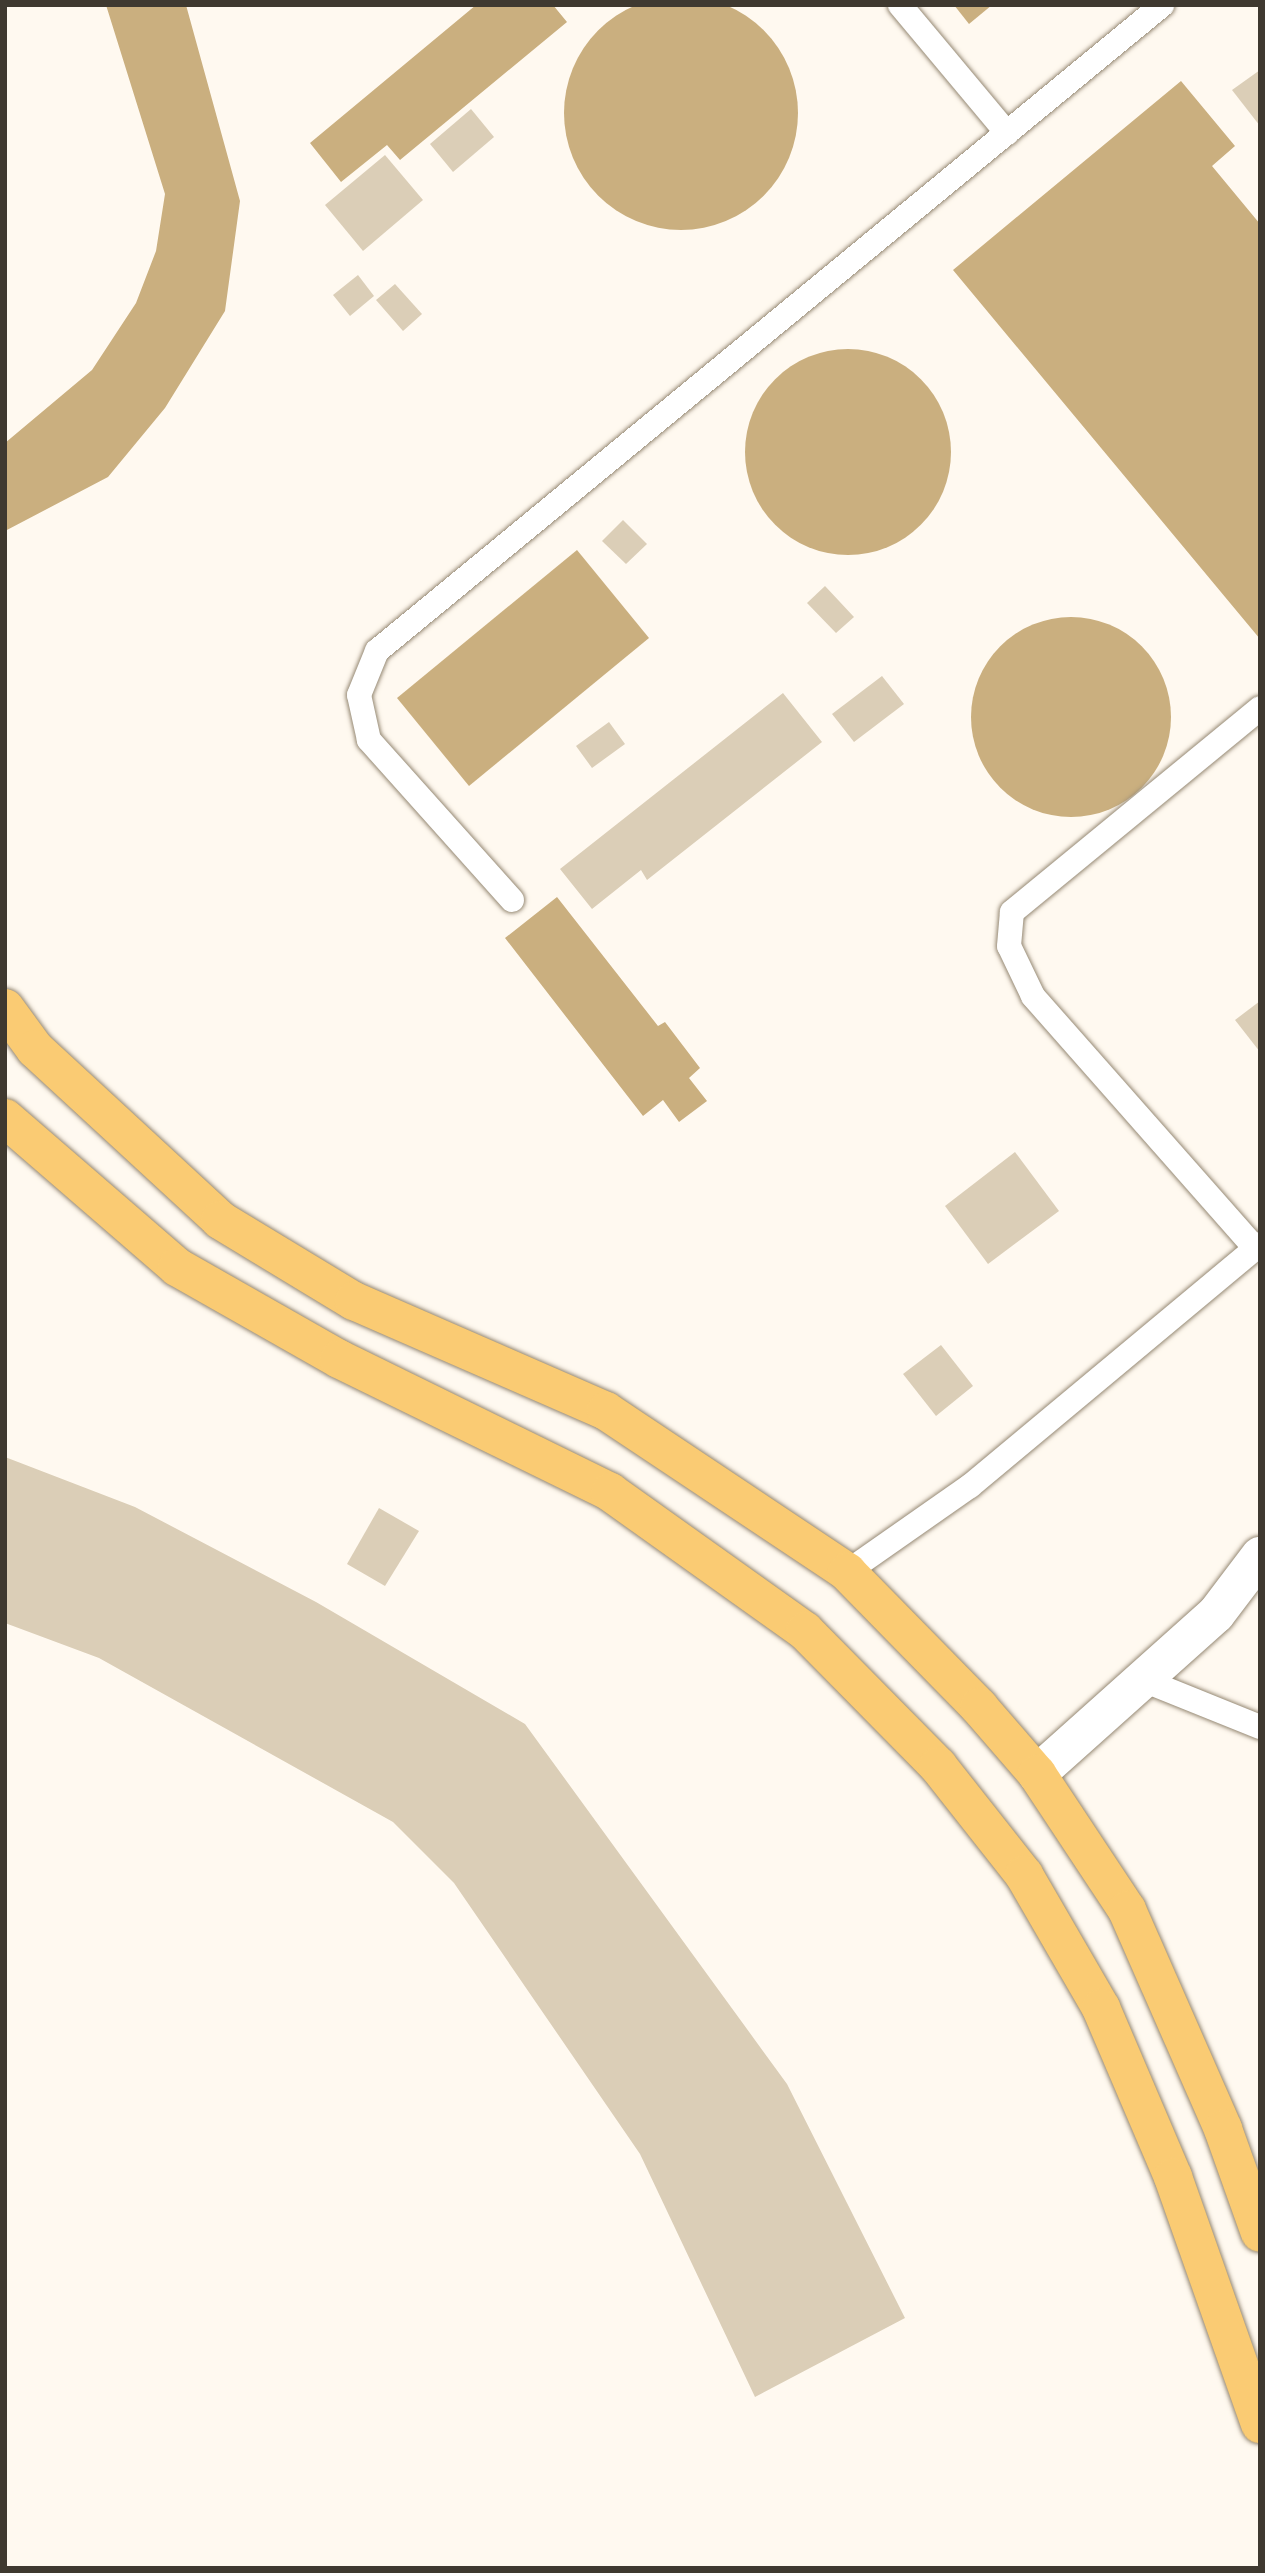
<!DOCTYPE html>
<style>
body{margin:0}
#map{position:relative;width:1265px;height:2573px;overflow:hidden;background:#fff9f0;font-family:"Noto Sans",sans-serif}
div>[style]{position:absolute}
.water>*{inset:0;background:#caaf7f}
.round{border-radius:50%}
.building>*{inset:0;background:#dbceb7}
.roads{filter:drop-shadow(0 0 2px #968974) drop-shadow(0 0 2px #968974)}
.lane>*{height:24px;margin:-12px;padding:0 12px;transform-origin:12px;border-radius:12px;background:#fff}
.street>*{height:38px;margin:-19px;padding:0 19px;transform-origin:19px;border-radius:19px;background:#fff}
.highway>*{height:38px;margin:-19px;padding:0 19px;transform-origin:19px;border-radius:19px;background:#facb73}
span{translate:-50% -50%;white-space:nowrap;text-align:center;line-height:1.15;-webkit-text-stroke:5px #fff;paint-order:stroke}
.frame{position:absolute;inset:0;border:7px solid #3f3930;pointer-events:none}
</style>
<div id="map">
<div class="water">
<i class="round" style="left:564px;top:-4px;width:234px;height:234px"></i>
<i style="clip-path:polygon(106px 5px,186px 5px,240px 201px,225px 311px,165px 408px,108px 477px,5px 531px,5px 443px,92px 370px,136px 303px,156px 251px,165px 194px)"></i>
<i style="clip-path:polygon(476px 5px,553px 5px,567px 22px,400px 160px,387px 145px,341px 182px,310px 143px)"></i>
<i style="clip-path:polygon(954px 5px,992px 5px,969px 24px)"></i>
<i style="clip-path:polygon(1181px 81px,1235px 146px,1212px 166px,1260px 224px,1260px 639px,953px 270px)"></i>
<i class="round" style="left:745px;top:349px;width:206px;height:206px"></i>
<i style="clip-path:polygon(577px 550px,649px 638px,469px 786px,397px 698px)"></i>
<i class="round" style="left:971px;top:617px;width:200px;height:200px"></i>
<i style="clip-path:polygon(557px 897px,658px 1026px,665px 1022px,700px 1068px,689px 1078px,707px 1101px,679px 1122px,663px 1100px,643px 1116px,505px 938px)"></i>
</div>
<div class="building">
<i style="clip-path:polygon(1260px 70px,1260px 126px,1232px 90px)"></i>
<i style="clip-path:polygon(471px 109px,494px 137px,453px 172px,430px 144px)"></i>
<i style="clip-path:polygon(385px 155px,423px 200px,363px 251px,325px 205px)"></i>
<i style="clip-path:polygon(358px 275px,374px 296px,350px 316px,333px 295px)"></i>
<i style="clip-path:polygon(395px 284px,422px 314px,403px 331px,376px 300px)"></i>
<i style="clip-path:polygon(623px 520px,647px 544px,626px 564px,602px 541px)"></i>
<i style="clip-path:polygon(825px 586px,854px 617px,836px 633px,807px 603px)"></i>
<i style="clip-path:polygon(882px 676px,904px 704px,854px 742px,832px 714px)"></i>
<i style="clip-path:polygon(783px 693px,822px 742px,647px 880px,641px 870px,592px 909px,560px 869px)"></i>
<i style="clip-path:polygon(609px 722px,625px 744px,592px 768px,576px 746px)"></i>
<i style="clip-path:polygon(1260px 1001px,1260px 1052px,1235px 1020px)"></i>
<i style="clip-path:polygon(1015px 1152px,1059px 1211px,988px 1264px,945px 1206px)"></i>
<i style="clip-path:polygon(941px 1345px,973px 1386px,936px 1416px,903px 1374px)"></i>
<i style="clip-path:polygon(5px 1457px,135px 1507px,316px 1602px,525px 1724px,787px 2084px,905px 2318px,755px 2397px,640px 2154px,454px 1883px,393px 1822px,99px 1658px,5px 1623px)"></i>
<i style="clip-path:polygon(379px 1508px,419px 1531px,385px 1586px,347px 1564px)"></i>
</div>
<div class="roads">
<div class="lane">
<i style="left:900px;top:5px;width:167px;rotate:50.1deg"></i>
<i style="left:512px;top:900px;width:215px;rotate:-131.8deg"></i>
<i style="left:369px;top:740px;width:46px;rotate:-102.5deg"></i>
<i style="left:359px;top:695px;width:48px;rotate:-67.8deg"></i>
<i style="left:377px;top:651px;width:1017px;rotate:-39.45deg"></i>
<i style="left:1255px;top:1248px;width:336px;rotate:-131.4deg"></i>
<i style="left:1033px;top:996px;width:55px;rotate:-115.6deg"></i>
<i style="left:1009px;top:946px;width:34px;rotate:-85deg"></i>
<i style="left:1012px;top:912px;width:321px;rotate:-39.4deg"></i>
<i style="left:847px;top:1572px;width:150px;rotate:-35deg"></i>
<i style="left:970px;top:1486px;width:378px;rotate:-39.8deg"></i>
<i style="left:1141px;top:1679px;width:128px;rotate:22deg"></i>
</div>
<div class="street">
<i style="left:1037px;top:1774px;width:240px;rotate:-41.8deg"></i>
<i style="left:1216px;top:1614px;width:73px;rotate:-52.8deg"></i>
</div>
<div class="highway">
<i style="left:5px;top:1008px;width:51px;rotate:53.8deg"></i>
<i style="left:35px;top:1049px;width:252px;rotate:42.7deg"></i>
<i style="left:220px;top:1220px;width:157px;rotate:31.2deg"></i>
<i style="left:354px;top:1301px;width:275px;rotate:23.6deg"></i>
<i style="left:606px;top:1411px;width:290px;rotate:33.7deg"></i>
<i style="left:847px;top:1572px;width:189px;rotate:45.6deg"></i>
<i style="left:979px;top:1707px;width:89px;rotate:49.1deg"></i>
<i style="left:1037px;top:1774px;width:163px;rotate:56.5deg"></i>
<i style="left:1127px;top:1910px;width:239px;rotate:66.3deg"></i>
<i style="left:1223px;top:2129px;width:110px;rotate:70.4deg"></i>
<i style="left:5px;top:1118px;width:228px;rotate:40.9deg"></i>
<i style="left:177px;top:1267px;width:186px;rotate:29.6deg"></i>
<i style="left:339px;top:1359px;width:302px;rotate:26.1deg"></i>
<i style="left:610px;top:1492px;width:239px;rotate:35.5deg"></i>
<i style="left:805px;top:1631px;width:190px;rotate:45.4deg"></i>
<i style="left:938px;top:1766px;width:139px;rotate:51.7deg"></i>
<i style="left:1024px;top:1875px;width:154px;rotate:59.9deg"></i>
<i style="left:1101px;top:2008px;width:184px;rotate:66.9deg"></i>
<i style="left:1173px;top:2177px;width:262px;rotate:70.6deg"></i>
</div>
</div>
<div class="frame"></div>
</div>
